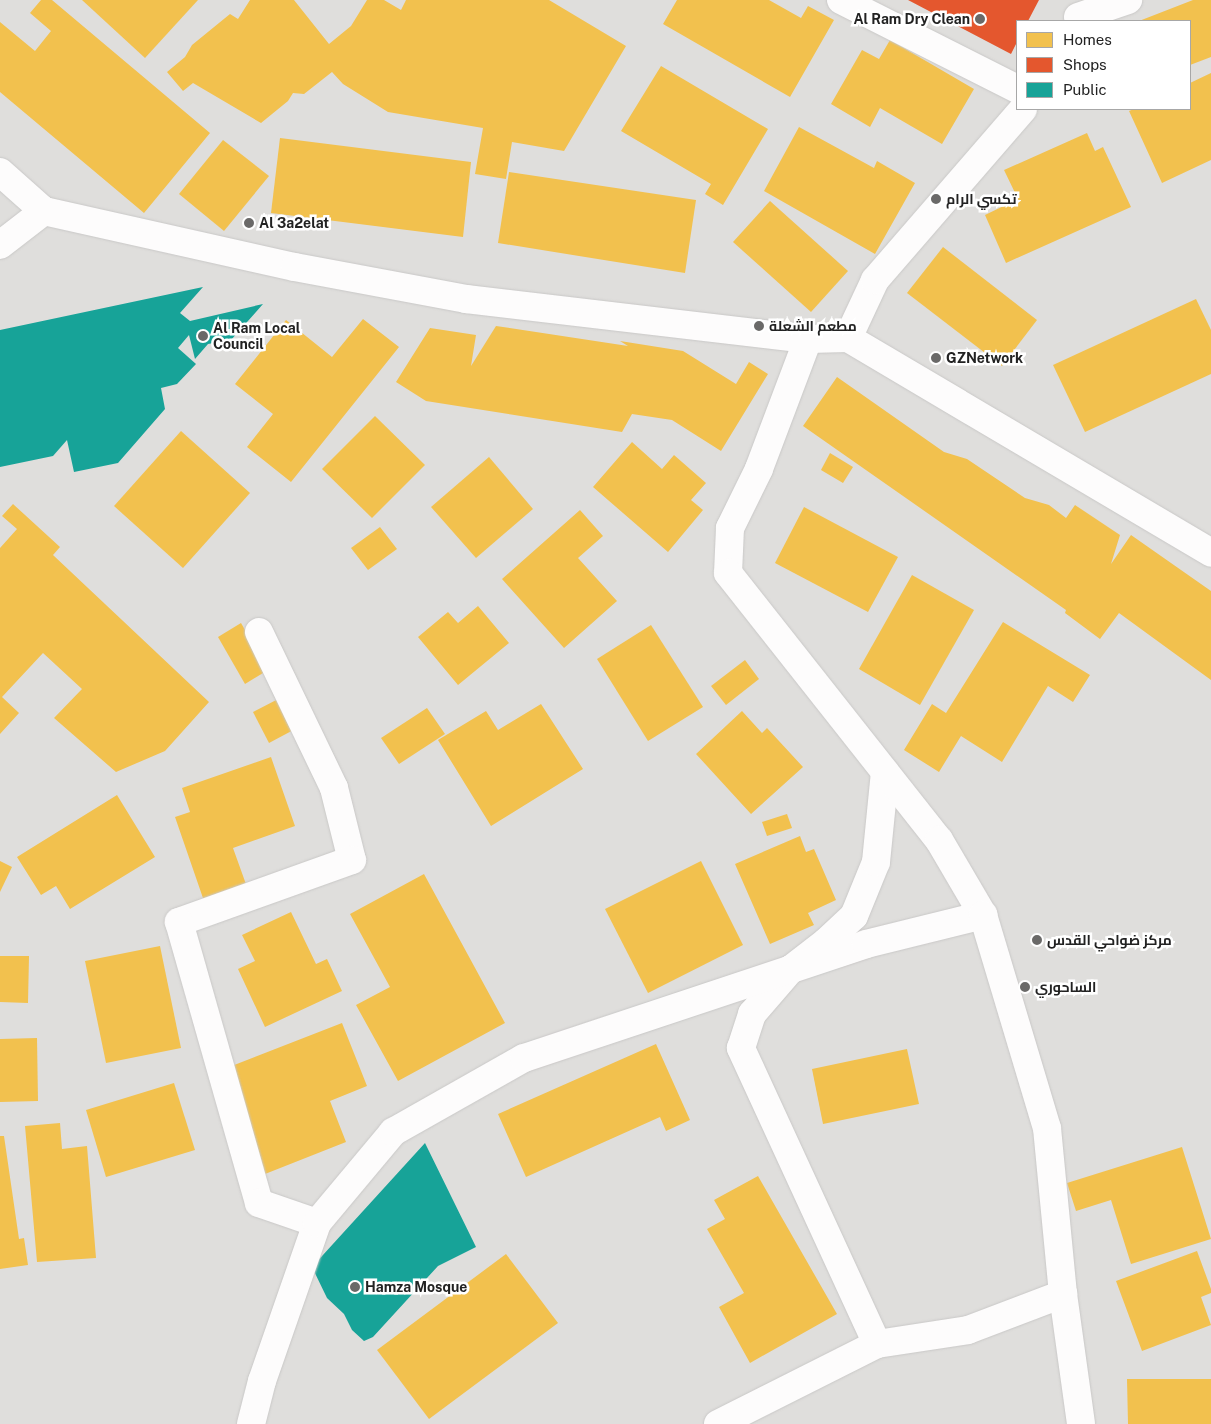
<!DOCTYPE html>
<meta charset="utf-8">
<style>
body{margin:0}
#map{position:relative;width:1211px;height:1424px;overflow:hidden;background:#f0eeeb;font-family:"Public Sans",Cairo,sans-serif}
div>[style]{position:absolute}
.residential>*{inset:0;background:#dfdedc}
.homes>*{inset:0;background:#f2c14e}
.shops>*{inset:0;background:#e4572e}
.public>*{inset:0;background:#17a398}
.roads{filter:drop-shadow(0 0 1px #c9c8c7) drop-shadow(0 0 1px #c9c8c7)}
.minor>*{height:28px;margin:-14px;padding:0 14px;transform-origin:14px;border-radius:14px;background:#fdfcfc}
.tertiary>*{height:28px;margin:-14px;padding:0 14px;transform-origin:14px;border-radius:14px;background:#fdfcfc}
.dots>*{width:14px;height:14px;translate:-50% -50%;box-sizing:border-box;border:2px solid #fff;border-radius:50%}
span{translate:-50% -50%;white-space:nowrap;text-align:center;line-height:1.15;-webkit-text-stroke:5px #fff;paint-order:stroke}
.poi-label{font-size:14px;color:#222;font-weight:700}
.right{translate:-100% -50%;text-align:right}
.left{translate:0 -50%;text-align:left}
.legend{position:absolute;left:1016px;top:20px;width:175px;height:90px;box-sizing:border-box;background:#fff;border:1px solid #a7a7a7;margin:0;padding:6px 9px;list-style:none;font-size:15px;color:#222}
.legend li{display:flex;align-items:center;gap:10px;height:25px}
.legend b{width:25px;border:1px solid #a7a7a7}
</style>
<div id="map">
<div class="residential">
<i style="clip-path:polygon(evenodd,0 0,1211px 0,1211px 1424px,0 1424px,0 0,1017px 21px,1190px 21px,1190px 109px,1017px 109px,1017px 21px)"></i>
</div>
<div class="homes">
<i style="clip-path:polygon(41px 0,52px 0,210px 133px,144px 213px,0 92px,0 22px,35px 51px,51px 31px,30px 13px)"></i>
<i style="clip-path:polygon(82px 0,198px 0,145px 58px)"></i>
<i style="clip-path:polygon(250px 0,294px 0,329px 44px,351px 26px,367px 0,384px 0,401px 10px,406px 0,549px 0,626px 46px,564px 151px,512px 142px,506px 179px,475px 174px,483px 128px,388px 112px,343px 84px,332px 72px,304px 94px,293px 93px,288px 101px,261px 123px,193px 83px,183px 91px,167px 72px,185px 57px,192px 45px,230px 14px,238px 19px)"></i>
<i style="clip-path:polygon(677px 0,769px 0,801px 18px,808px 6px,834px 20px,790px 97px,663px 24px)"></i>
<i style="clip-path:polygon(1193px 0,1211px 0,1211px 57px,1190px 65px,1190px 21px,1139px 21px)"></i>
<i style="clip-path:polygon(890px 40px,974px 89px,942px 144px,880px 108px,870px 127px,831px 104px,862px 50px,879px 59px)"></i>
<i style="clip-path:polygon(661px 66px,768px 129px,723px 205px,705px 194px,711px 184px,621px 131px)"></i>
<i style="clip-path:polygon(1211px 73px,1211px 160px,1162px 183px,1129px 111px,1134px 109px,1190px 109px,1190px 83px)"></i>
<i style="clip-path:polygon(799px 127px,874px 168px,877px 161px,915px 183px,875px 254px,764px 191px)"></i>
<i style="clip-path:polygon(1087px 133px,1095px 151px,1103px 147px,1131px 207px,1006px 263px,985px 215px,1018px 199px,1004px 170px)"></i>
<i style="clip-path:polygon(280px 138px,471px 162px,463px 237px,271px 213px)"></i>
<i style="clip-path:polygon(223px 140px,269px 176px,224px 231px,179px 194px)"></i>
<i style="clip-path:polygon(509px 172px,696px 200px,685px 273px,498px 243px)"></i>
<i style="clip-path:polygon(770px 201px,848px 271px,811px 312px,733px 242px)"></i>
<i style="clip-path:polygon(943px 247px,1037px 320px,1002px 366px,907px 293px)"></i>
<i style="clip-path:polygon(1196px 299px,1211px 330px,1211px 374px,1085px 432px,1053px 365px)"></i>
<i style="clip-path:polygon(363px 319px,399px 347px,291px 482px,247px 447px,273px 414px,235px 384px,286px 320px,332px 357px)"></i>
<i style="clip-path:polygon(496px 326px,628px 346px,620px 341px,683px 351px,736px 384px,749px 362px,768px 374px,721px 451px,672px 420px,632px 414px,622px 432px,426px 401px,396px 382px,430px 328px,476px 335px,471px 366px)"></i>
<i style="clip-path:polygon(837px 377px,944px 452px,967px 459px,1025px 498px,1049px 505px,1066px 518px,1075px 505px,1120px 535px,1111px 564px,1131px 535px,1211px 591px,1211px 680px,1119px 613px,1100px 639px,1065px 613px,1066px 610px,803px 426px)"></i>
<i style="clip-path:polygon(375px 416px,425px 465px,372px 518px,322px 469px)"></i>
<i style="clip-path:polygon(181px 431px,250px 493px,183px 568px,114px 506px)"></i>
<i style="clip-path:polygon(632px 442px,662px 469px,674px 455px,706px 483px,691px 500px,703px 510px,668px 552px,593px 487px)"></i>
<i style="clip-path:polygon(830px 453px,853px 467px,843px 483px,821px 470px)"></i>
<i style="clip-path:polygon(489px 457px,533px 509px,476px 558px,431px 507px)"></i>
<i style="clip-path:polygon(13px 504px,60px 547px,53px 555px,209px 702px,165px 751px,116px 772px,54px 718px,82px 689px,43px 653px,2px 697px,19px 713px,0 734px,0 548px,17px 529px,2px 516px)"></i>
<i style="clip-path:polygon(804px 507px,898px 557px,868px 612px,775px 563px)"></i>
<i style="clip-path:polygon(580px 510px,603px 536px,578px 558px,617px 601px,564px 648px,502px 579px)"></i>
<i style="clip-path:polygon(380px 527px,397px 549px,368px 570px,351px 548px)"></i>
<i style="clip-path:polygon(912px 575px,974px 610px,920px 705px,859px 669px)"></i>
<i style="clip-path:polygon(478px 606px,509px 643px,458px 685px,418px 637px,448px 612px,458px 623px)"></i>
<i style="clip-path:polygon(1003px 622px,1090px 675px,1073px 702px,1048px 686px,1002px 762px,961px 736px,939px 772px,904px 750px,932px 704px,946px 713px)"></i>
<i style="clip-path:polygon(241px 623px,268px 670px,245px 684px,218px 637px)"></i>
<i style="clip-path:polygon(651px 625px,703px 707px,648px 741px,597px 659px)"></i>
<i style="clip-path:polygon(745px 660px,759px 679px,726px 705px,711px 686px)"></i>
<i style="clip-path:polygon(284px 696px,299px 727px,269px 743px,253px 712px)"></i>
<i style="clip-path:polygon(541px 704px,583px 769px,491px 826px,438px 740px,486px 711px,498px 730px)"></i>
<i style="clip-path:polygon(427px 708px,445px 734px,399px 764px,381px 738px)"></i>
<i style="clip-path:polygon(742px 711px,762px 733px,767px 728px,803px 767px,751px 814px,696px 754px)"></i>
<i style="clip-path:polygon(271px 757px,295px 826px,233px 848px,247px 887px,204px 901px,175px 817px,190px 812px,182px 788px)"></i>
<i style="clip-path:polygon(117px 795px,155px 857px,70px 909px,56px 886px,41px 895px,17px 857px)"></i>
<i style="clip-path:polygon(787px 814px,792px 828px,767px 836px,762px 822px)"></i>
<i style="clip-path:polygon(800px 836px,806px 852px,814px 849px,836px 900px,808px 913px,814px 925px,770px 944px,735px 864px)"></i>
<i style="clip-path:polygon(0 861px,12px 867px,0 892px)"></i>
<i style="clip-path:polygon(701px 861px,743px 945px,648px 993px,605px 909px)"></i>
<i style="clip-path:polygon(424px 874px,505px 1023px,398px 1081px,356px 1005px,390px 987px,350px 914px)"></i>
<i style="clip-path:polygon(291px 912px,316px 964px,327px 959px,342px 991px,265px 1027px,238px 969px,255px 961px,242px 935px)"></i>
<i style="clip-path:polygon(160px 946px,181px 1048px,106px 1063px,85px 961px)"></i>
<i style="clip-path:polygon(0 956px,29px 956px,28px 1003px,0 1002px)"></i>
<i style="clip-path:polygon(342px 1023px,367px 1086px,330px 1101px,346px 1142px,265px 1174px,224px 1069px)"></i>
<i style="clip-path:polygon(37px 1038px,38px 1101px,0 1102px,0 1039px)"></i>
<i style="clip-path:polygon(656px 1044px,690px 1120px,666px 1131px,660px 1117px,526px 1177px,498px 1114px)"></i>
<i style="clip-path:polygon(907px 1049px,919px 1104px,823px 1124px,812px 1069px)"></i>
<i style="clip-path:polygon(174px 1083px,195px 1150px,106px 1177px,86px 1110px)"></i>
<i style="clip-path:polygon(60px 1123px,62px 1149px,87px 1146px,96px 1258px,37px 1262px,25px 1126px)"></i>
<i style="clip-path:polygon(0 1136px,4px 1136px,19px 1239px,24px 1238px,28px 1265px,0 1269px)"></i>
<i style="clip-path:polygon(1182px 1147px,1211px 1239px,1131px 1264px,1111px 1200px,1076px 1211px,1067px 1183px)"></i>
<i style="clip-path:polygon(758px 1176px,837px 1314px,750px 1363px,719px 1307px,744px 1293px,707px 1229px,725px 1219px,714px 1200px)"></i>
<i style="clip-path:polygon(1197px 1251px,1211px 1289px,1211px 1293px,1201px 1297px,1211px 1325px,1142px 1351px,1116px 1281px)"></i>
<i style="clip-path:polygon(506px 1254px,558px 1323px,429px 1419px,377px 1350px)"></i>
<i style="clip-path:polygon(1127px 1379px,1211px 1379px,1211px 1424px,1128px 1424px)"></i>
</div>
<div class="shops">
<i style="clip-path:polygon(908px 0,1039px 0,1028px 21px,1017px 21px,1017px 42px,1011px 54px)"></i>
</div>
<div class="public">
<i style="clip-path:polygon(203px 287px,180px 313px,190px 321px,263px 304px,231px 340px,208px 344px,195px 359px,189px 335px,178px 348px,196px 364px,177px 384px,161px 388px,165px 409px,118px 463px,74px 472px,67px 440px,53px 456px,0 467px,0 330px)"></i>
<i style="clip-path:polygon(425px 1143px,476px 1247px,438px 1266px,373px 1337px,364px 1341px,352px 1330px,344px 1314px,327px 1298px,312px 1267px)"></i>
</div>
<div class="roads">
<div class="minor">
<i style="left:841px;top:0;width:197px;rotate:26.8deg"></i>
<i style="left:1078px;top:17px;width:53px;rotate:-18.8deg"></i>
<i style="left:0;top:245px;width:56px;rotate:-37.7deg"></i>
<i style="left:848px;top:338px;width:64px;rotate:-65deg"></i>
<i style="left:875px;top:280px;width:226px;rotate:-49.1deg"></i>
<i style="left:259px;top:632px;width:173px;rotate:64.3deg"></i>
<i style="left:334px;top:788px;width:74px;rotate:76deg"></i>
<i style="left:352px;top:860px;width:184px;rotate:160.3deg"></i>
<i style="left:179px;top:922px;width:292px;rotate:74.1deg"></i>
<i style="left:259px;top:1203px;width:61px;rotate:19deg"></i>
<i style="left:877px;top:1344px;width:326px;rotate:-114.7deg"></i>
<i style="left:741px;top:1048px;width:36px;rotate:-72deg"></i>
<i style="left:752px;top:1014px;width:60px;rotate:-49.1deg"></i>
<i style="left:791px;top:969px;width:44px;rotate:-37.6deg"></i>
<i style="left:826px;top:942px;width:38px;rotate:-43deg"></i>
<i style="left:854px;top:916px;width:58px;rotate:-67.8deg"></i>
<i style="left:876px;top:862px;width:90px;rotate:-84.3deg"></i>
<i style="left:251px;top:1424px;width:44px;rotate:-75.7deg"></i>
<i style="left:262px;top:1381px;width:167px;rotate:-70.8deg"></i>
<i style="left:317px;top:1223px;width:119px;rotate:-50.1deg"></i>
<i style="left:393px;top:1132px;width:150px;rotate:-29.5deg"></i>
<i style="left:524px;top:1058px;width:360px;rotate:-18.4deg"></i>
<i style="left:866px;top:944px;width:121px;rotate:-13.9deg"></i>
<i style="left:718px;top:1424px;width:178px;rotate:-26.7deg"></i>
<i style="left:877px;top:1344px;width:92px;rotate:-8.7deg"></i>
<i style="left:968px;top:1330px;width:102px;rotate:-20.8deg"></i>
</div>
<div class="tertiary">
<i style="left:0;top:172px;width:59px;rotate:41.6deg"></i>
<i style="left:44px;top:211px;width:257px;rotate:12.6deg"></i>
<i style="left:295px;top:267px;width:174px;rotate:10.6deg"></i>
<i style="left:466px;top:299px;width:344px;rotate:6.7deg"></i>
<i style="left:808px;top:339px;width:40px;rotate:-1.4deg"></i>
<i style="left:848px;top:338px;width:422px;rotate:30.6deg"></i>
<i style="left:808px;top:339px;width:139px;rotate:110.7deg"></i>
<i style="left:759px;top:469px;width:66px;rotate:116.2deg"></i>
<i style="left:730px;top:528px;width:45px;rotate:92.5deg"></i>
<i style="left:728px;top:573px;width:340px;rotate:51.7deg"></i>
<i style="left:939px;top:840px;width:87px;rotate:59.6deg"></i>
<i style="left:983px;top:915px;width:222px;rotate:73.3deg"></i>
<i style="left:1047px;top:1128px;width:167px;rotate:84.5deg"></i>
<i style="left:1063px;top:1294px;width:131px;rotate:82.1deg"></i>
</div>
</div>
<div class="dots">
<i style="left:980px;top:19px;background:#6a6968"></i>
<i style="left:936px;top:199px;background:#6a6968"></i>
<i style="left:249px;top:223px;background:#6a6968"></i>
<i style="left:759px;top:326px;background:#6a6968"></i>
<i style="left:203px;top:336px;background:#6a6968"></i>
<i style="left:936px;top:358px;background:#6a6968"></i>
<i style="left:1037px;top:940px;background:#6a6968"></i>
<i style="left:1025px;top:987px;background:#6a6968"></i>
<i style="left:355px;top:1287px;background:#6a6968"></i>
</div>
<div class="poi-label">
<span class="right" style="left:970px;top:19px">Al Ram Dry Clean</span>
<span class="left" style="left:946px;top:199px">تكسي الرام</span>
<span class="left" style="left:259px;top:223px">Al 3a2elat</span>
<span class="left" style="left:769px;top:326px">مطعم الشعلة</span>
<span class="left" style="left:213px;top:336px">Al Ram Local<br>Council</span>
<span class="left" style="left:946px;top:358px">GZNetwork</span>
<span class="left" style="left:1047px;top:940px">مركز ضواحي القدس</span>
<span class="left" style="left:1035px;top:987px">الساحوري</span>
<span class="left" style="left:365px;top:1287px">Hamza Mosque</span>
</div>
<ul class="legend">
<li><b style="height:14px;background:#f2c14e"></b>Homes</li>
<li><b style="height:14px;background:#e4572e"></b>Shops</li>
<li><b style="height:14px;background:#17a398"></b>Public</li>
</ul>
</div>
